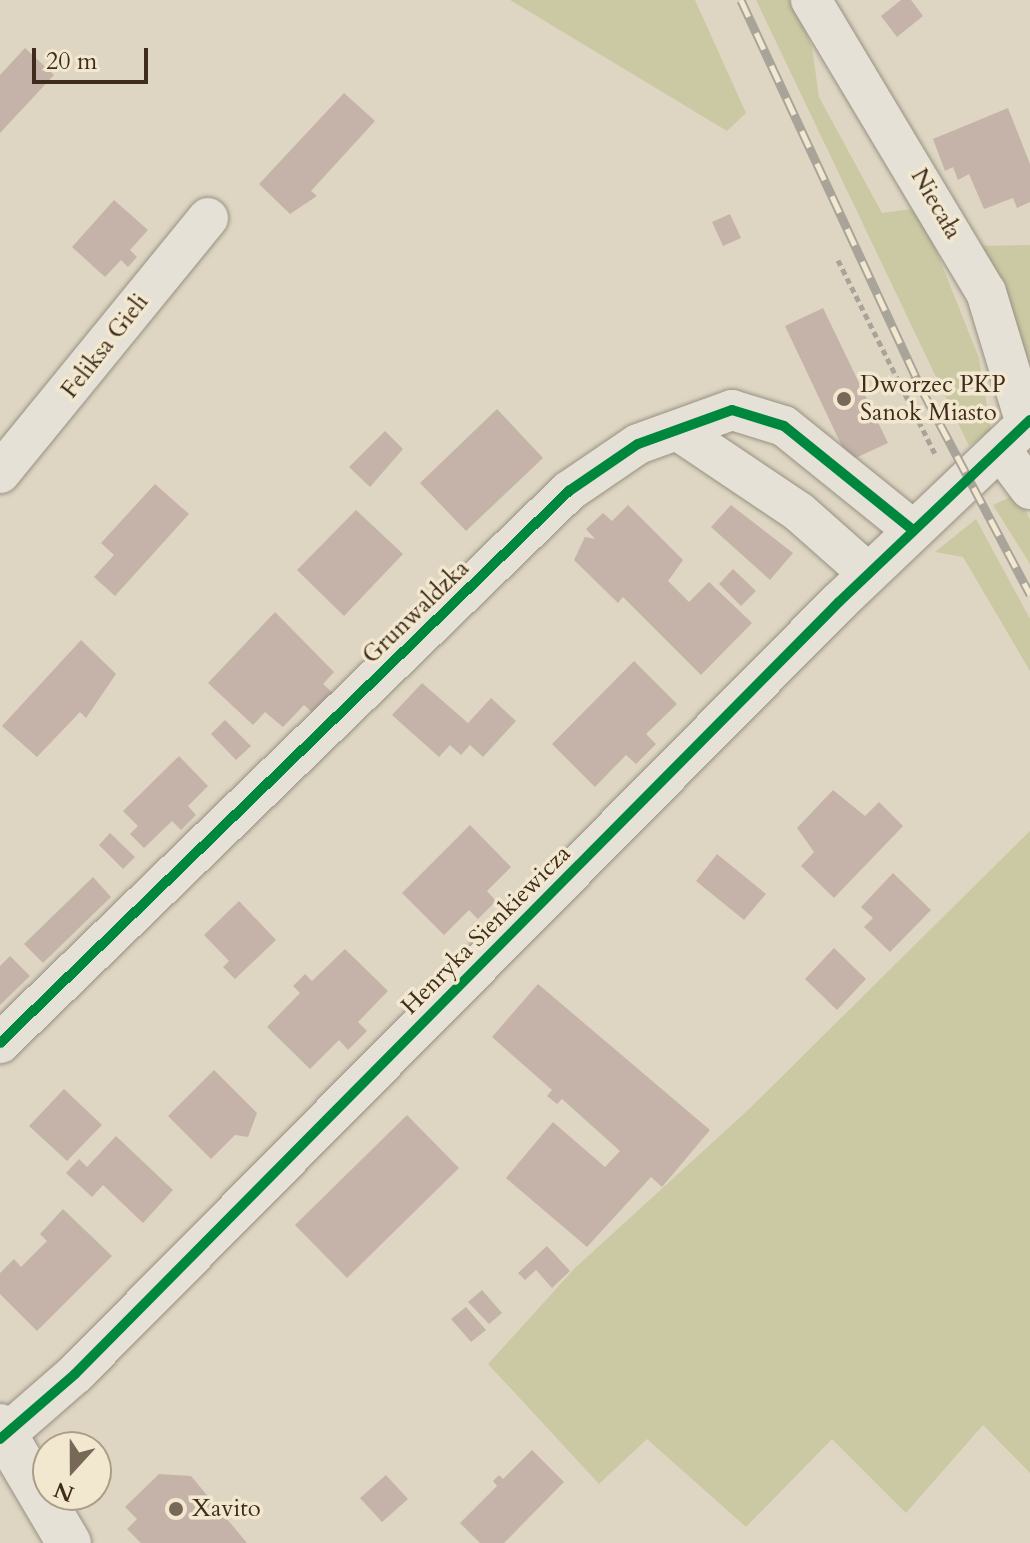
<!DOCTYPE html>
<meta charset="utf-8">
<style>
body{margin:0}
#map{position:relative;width:1030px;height:1543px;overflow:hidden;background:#ded6c2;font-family:Cardo,serif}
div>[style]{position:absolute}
.green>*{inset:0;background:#cbc9a3}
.building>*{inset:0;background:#c5b3a9}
.path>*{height:5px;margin-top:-2.5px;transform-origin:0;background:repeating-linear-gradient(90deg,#a9a49a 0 6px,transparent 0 10px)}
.roads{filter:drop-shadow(0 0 2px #989083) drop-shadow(0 0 2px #989083)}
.minor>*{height:40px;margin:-20px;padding:0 20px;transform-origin:20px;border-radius:20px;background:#e6e1d6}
.tertiary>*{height:44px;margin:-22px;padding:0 22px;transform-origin:22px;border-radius:22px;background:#e6e1d6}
.rail>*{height:9px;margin-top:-4.5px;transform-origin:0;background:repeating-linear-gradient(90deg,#f2e8cf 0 18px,#a9a49a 0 36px);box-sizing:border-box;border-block:2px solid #a9a49a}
.cycleway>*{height:10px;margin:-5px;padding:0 5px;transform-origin:5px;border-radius:5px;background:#00873e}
.dots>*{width:22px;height:22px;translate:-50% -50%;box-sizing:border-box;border:4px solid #f2e8cf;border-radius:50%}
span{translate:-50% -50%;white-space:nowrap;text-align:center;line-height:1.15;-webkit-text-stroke:7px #f2e8cf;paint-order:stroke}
.street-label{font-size:24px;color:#402c1d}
.poi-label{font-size:24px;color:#402c1d}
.left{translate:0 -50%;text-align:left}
.north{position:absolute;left:32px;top:1431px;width:80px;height:80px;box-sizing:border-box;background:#f2e8cf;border:2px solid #ab9d88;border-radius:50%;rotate:201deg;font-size:22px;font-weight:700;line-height:32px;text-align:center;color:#402c1d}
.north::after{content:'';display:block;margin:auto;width:28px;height:36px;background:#776857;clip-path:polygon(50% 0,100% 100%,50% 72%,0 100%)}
.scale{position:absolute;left:32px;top:48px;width:116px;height:36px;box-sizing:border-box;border:4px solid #402c1d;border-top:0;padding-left:10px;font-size:24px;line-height:28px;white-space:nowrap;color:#402c1d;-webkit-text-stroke:6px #f2e8cf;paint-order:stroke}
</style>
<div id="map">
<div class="green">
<i style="clip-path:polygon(510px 0,695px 0,746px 113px,727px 131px)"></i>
<i style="clip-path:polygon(756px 0,793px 0,812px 47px,819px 97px,882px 213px,911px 209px,924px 220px,979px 358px,991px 430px,969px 446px)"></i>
<i style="clip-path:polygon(1030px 245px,1030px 391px,972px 246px)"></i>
<i style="clip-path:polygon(1017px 494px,1030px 519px,1030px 564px,993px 505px)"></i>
<i style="clip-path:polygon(976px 519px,1030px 619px,1030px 671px,963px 557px,935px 552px)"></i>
<i style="clip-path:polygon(1030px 831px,1030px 1473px,983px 1425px,906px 1513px,832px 1439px,746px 1527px,647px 1439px,599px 1484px,488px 1364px,575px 1268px,747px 1111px)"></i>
</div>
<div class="building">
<i style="clip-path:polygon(901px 0,911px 0,923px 16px,897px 37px,881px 16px)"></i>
<i style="clip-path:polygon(25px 48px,54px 75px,0 133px,0 75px)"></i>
<i style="clip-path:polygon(344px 93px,375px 121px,311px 191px,317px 196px,290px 214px,259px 184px)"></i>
<i style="clip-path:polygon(1008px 108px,1030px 164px,1030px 202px,1017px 208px,1013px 198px,984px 209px,969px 174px,958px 180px,953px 167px,945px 171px,933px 139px)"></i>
<i style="clip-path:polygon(114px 200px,148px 230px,130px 250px,137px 257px,128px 267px,121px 260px,105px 277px,72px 247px)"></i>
<i style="clip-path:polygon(730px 214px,741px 238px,723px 246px,712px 222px)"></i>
<i style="clip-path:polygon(823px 308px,888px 443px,849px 461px,785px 326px)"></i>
<i style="clip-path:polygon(497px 409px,543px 458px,466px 531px,420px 483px)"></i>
<i style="clip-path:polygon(385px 431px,403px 449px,370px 487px,349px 467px)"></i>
<i style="clip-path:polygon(155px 484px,189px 514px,115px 596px,94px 577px,114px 555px,101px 543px)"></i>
<i style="clip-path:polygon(628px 505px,683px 560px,668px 581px,689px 602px,709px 582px,752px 623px,701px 675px,623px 597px,618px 603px,574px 560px,585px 537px,595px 539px,586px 529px,603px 513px,612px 521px)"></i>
<i style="clip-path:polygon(731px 505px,793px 553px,770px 580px,711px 527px)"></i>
<i style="clip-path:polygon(356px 510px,403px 554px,344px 616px,297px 570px)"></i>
<i style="clip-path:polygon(733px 569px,756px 591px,741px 606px,719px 584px)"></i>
<i style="clip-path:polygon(275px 612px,334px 672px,323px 684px,333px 693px,314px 714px,304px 705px,283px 727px,265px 712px,253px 725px,208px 683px)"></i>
<i style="clip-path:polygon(81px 640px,116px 674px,86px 718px,80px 712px,37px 757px,2px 726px)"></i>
<i style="clip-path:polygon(634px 661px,677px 704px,646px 734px,656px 744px,636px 764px,626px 755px,595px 787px,552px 744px)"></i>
<i style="clip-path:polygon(422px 683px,468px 723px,491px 698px,516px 721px,483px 757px,470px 745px,461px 755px,450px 745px,439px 757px,392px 715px)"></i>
<i style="clip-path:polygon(225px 720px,251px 746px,236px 760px,211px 734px)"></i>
<i style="clip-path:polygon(179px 756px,208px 786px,188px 806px,196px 815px,181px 830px,172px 821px,144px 848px,130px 834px,138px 826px,123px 811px)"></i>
<i style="clip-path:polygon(833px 790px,865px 816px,879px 802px,903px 826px,834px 898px,801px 866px,814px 852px,797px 828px)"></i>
<i style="clip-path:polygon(470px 825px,511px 867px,487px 891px,496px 901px,478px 919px,469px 910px,444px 935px,402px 893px)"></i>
<i style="clip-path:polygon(110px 833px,135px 857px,123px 869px,99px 845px)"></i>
<i style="clip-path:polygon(717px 854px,766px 894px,744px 920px,696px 881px)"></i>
<i style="clip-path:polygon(893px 873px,931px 910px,890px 952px,864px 927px,873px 918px,861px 907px)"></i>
<i style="clip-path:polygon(93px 877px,111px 897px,43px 963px,24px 944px)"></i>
<i style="clip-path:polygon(239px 901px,276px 940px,235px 979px,223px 967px,229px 961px,204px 935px)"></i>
<i style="clip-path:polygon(834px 948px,866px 979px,837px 1010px,805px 979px)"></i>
<i style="clip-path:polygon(345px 949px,388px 991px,358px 1022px,367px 1031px,348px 1050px,339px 1040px,310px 1069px,267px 1027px,300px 993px,293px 986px,305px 974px,312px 981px)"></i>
<i style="clip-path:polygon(10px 956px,30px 976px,0 1005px,0 966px)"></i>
<i style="clip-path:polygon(538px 984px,710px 1130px,662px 1187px,651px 1177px,587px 1247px,506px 1178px,553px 1122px,605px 1167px,620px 1151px,562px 1099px,557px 1104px,547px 1096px,552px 1090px,492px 1037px)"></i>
<i style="clip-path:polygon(214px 1070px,257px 1113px,248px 1137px,235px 1135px,211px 1159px,168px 1116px)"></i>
<i style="clip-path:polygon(64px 1089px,102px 1125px,67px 1161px,29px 1126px)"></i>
<i style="clip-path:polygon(407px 1115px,459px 1168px,347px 1278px,295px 1225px)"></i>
<i style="clip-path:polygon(116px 1136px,173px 1190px,143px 1223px,103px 1185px,92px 1197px,66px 1173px,79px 1159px,87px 1167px)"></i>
<i style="clip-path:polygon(63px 1209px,112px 1256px,37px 1331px,0 1294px,0 1273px,14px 1259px,21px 1267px,47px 1241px,40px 1234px)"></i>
<i style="clip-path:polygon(547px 1246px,570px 1271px,552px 1288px,536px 1270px,525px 1280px,518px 1273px)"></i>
<i style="clip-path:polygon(482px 1290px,502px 1313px,489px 1324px,468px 1302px)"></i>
<i style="clip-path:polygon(466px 1307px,486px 1330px,471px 1342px,451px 1319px)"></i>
<i style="clip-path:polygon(532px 1450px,564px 1482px,504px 1543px,480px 1543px,460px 1523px,497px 1486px,493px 1481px,499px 1475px,503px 1479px)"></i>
<i style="clip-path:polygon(159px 1474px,191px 1476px,247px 1543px,141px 1543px,127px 1529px,137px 1519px,125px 1507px)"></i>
<i style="clip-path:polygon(386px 1475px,408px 1499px,382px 1522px,360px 1498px)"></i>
</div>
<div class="path">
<i style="left:838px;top:260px;width:219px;rotate:63.4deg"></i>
</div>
<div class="roads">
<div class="minor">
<i style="left:811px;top:0;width:340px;rotate:59.1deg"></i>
<i style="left:986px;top:292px;width:138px;rotate:73.1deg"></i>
<i style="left:680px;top:432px;width:143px;rotate:33.9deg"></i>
<i style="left:799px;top:512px;width:92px;rotate:41.5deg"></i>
<i style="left:1000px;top:449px;width:50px;rotate:53.1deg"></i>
<i style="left:0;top:473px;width:329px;rotate:-50.8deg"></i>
<i style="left:0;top:1043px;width:793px;rotate:-44.13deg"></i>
<i style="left:569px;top:491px;width:83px;rotate:-34.3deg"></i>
<i style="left:638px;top:444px;width:100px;rotate:-19.9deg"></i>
<i style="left:732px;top:410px;width:54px;rotate:17.1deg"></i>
<i style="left:784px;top:426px;width:166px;rotate:38.9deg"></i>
<i style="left:5px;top:1435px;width:93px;rotate:-41.1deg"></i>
<i style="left:75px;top:1374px;width:1086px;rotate:-45.3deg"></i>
<i style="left:839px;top:602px;width:264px;rotate:-43.6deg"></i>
</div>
<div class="tertiary">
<i style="left:0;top:1426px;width:136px;rotate:59.5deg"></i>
</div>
</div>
<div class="rail">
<i style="left:741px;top:0;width:432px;rotate:65.1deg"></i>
<i style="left:923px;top:392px;width:229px;rotate:62.1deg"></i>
</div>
<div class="cycleway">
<i style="left:0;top:1043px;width:793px;rotate:-44.13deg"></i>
<i style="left:569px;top:491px;width:83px;rotate:-34.3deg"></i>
<i style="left:638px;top:444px;width:100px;rotate:-19.9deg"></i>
<i style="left:732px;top:410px;width:54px;rotate:17.1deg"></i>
<i style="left:784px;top:426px;width:166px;rotate:38.9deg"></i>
<i style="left:0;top:1439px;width:99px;rotate:-40.9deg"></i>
<i style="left:75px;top:1374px;width:1086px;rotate:-45.3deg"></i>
<i style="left:839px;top:602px;width:264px;rotate:-43.6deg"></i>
</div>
<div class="dots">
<i style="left:844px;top:399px;background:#776857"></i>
<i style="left:176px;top:1509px;background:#776857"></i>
</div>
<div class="street-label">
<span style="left:936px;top:204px;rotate:60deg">Niecała</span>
<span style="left:105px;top:346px;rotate:-52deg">Feliksa Gieli</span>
<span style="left:416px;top:612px;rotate:-44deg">Grunwaldzka</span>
<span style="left:486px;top:930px;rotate:-45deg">Henryka Sienkiewicza</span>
</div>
<div class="poi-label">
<span class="left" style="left:860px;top:399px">Dworzec PKP<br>Sanok Miasto</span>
<span class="left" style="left:192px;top:1509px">Xavito</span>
</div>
<div class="north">N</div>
<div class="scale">20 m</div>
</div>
